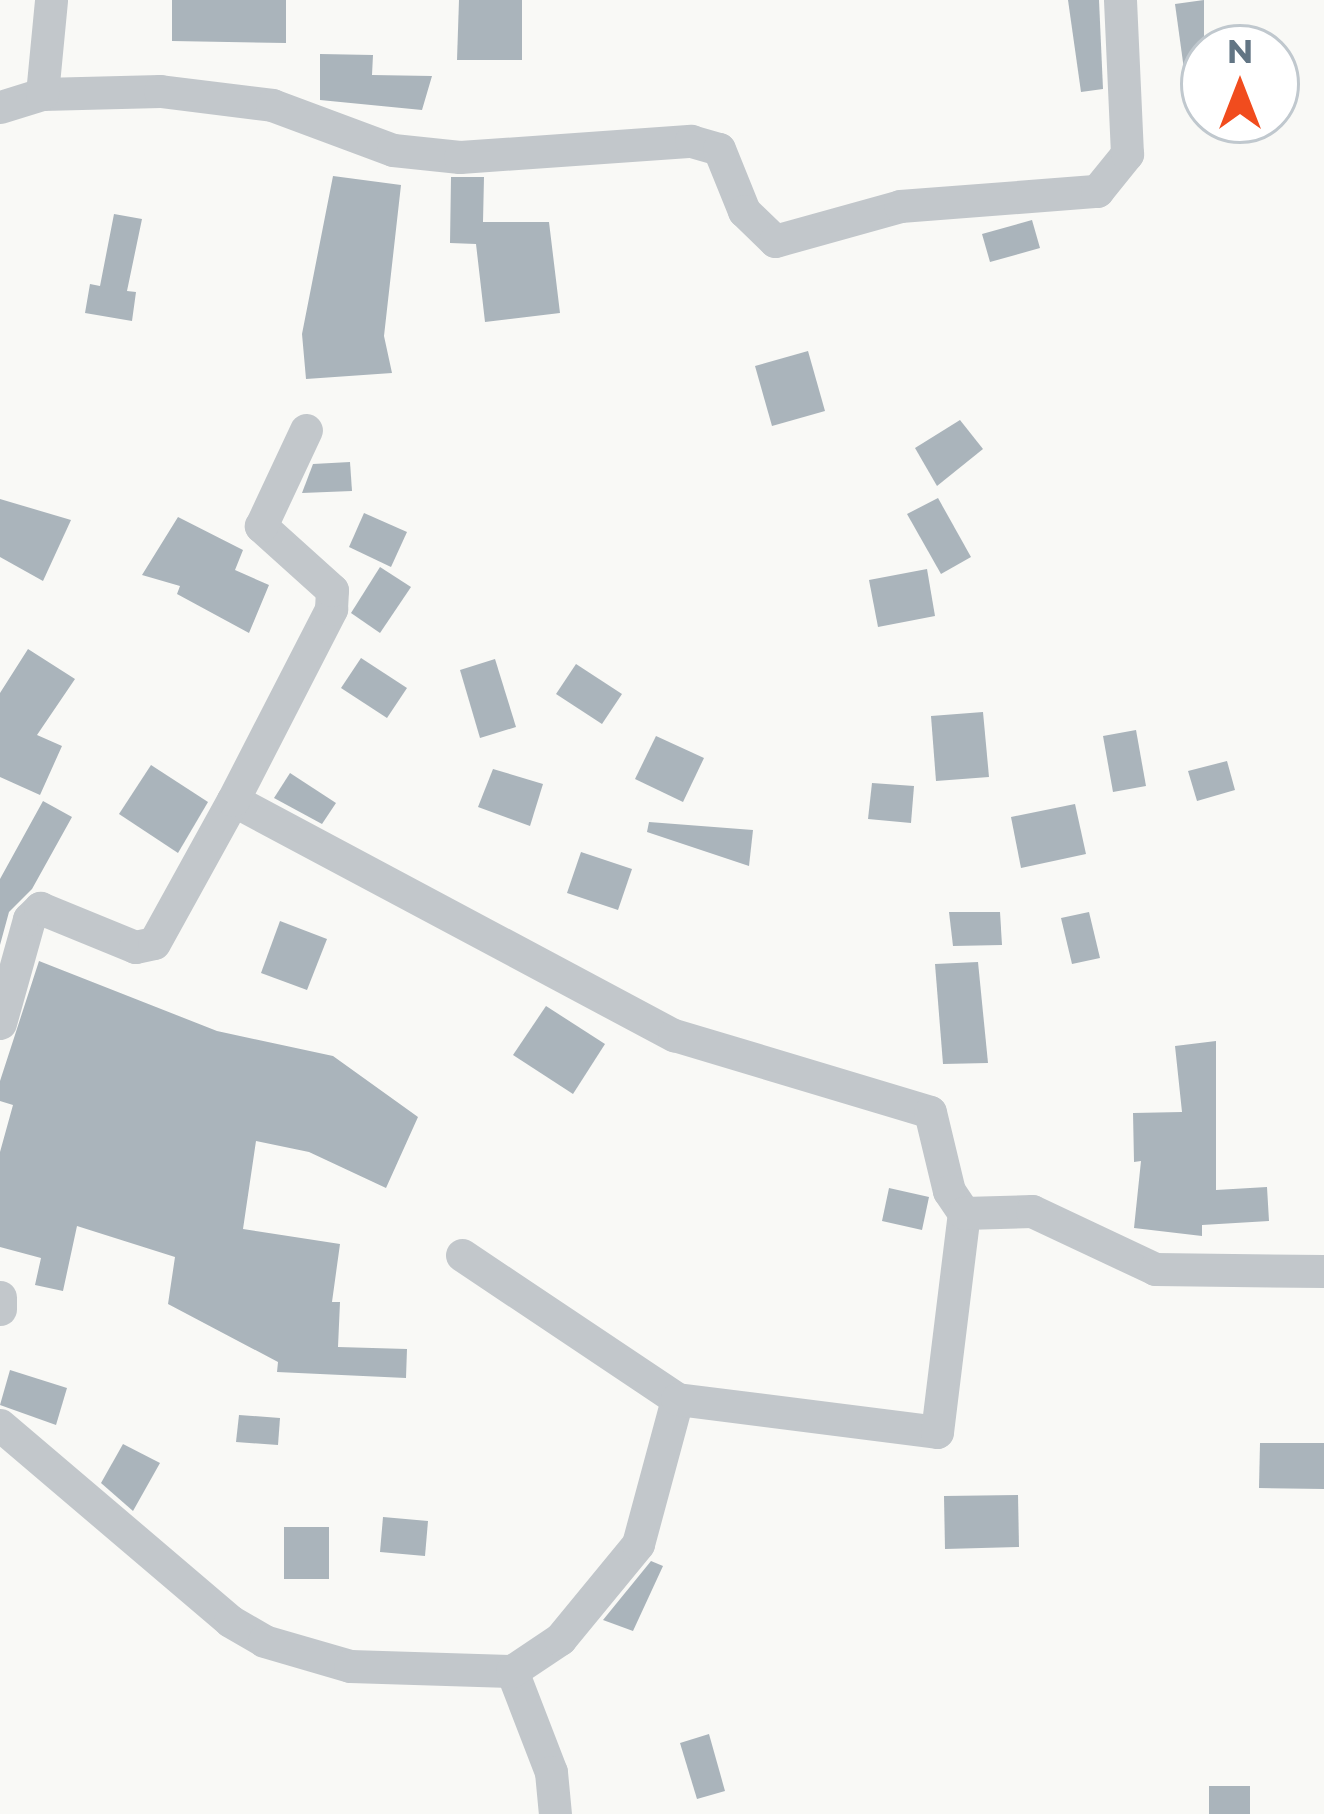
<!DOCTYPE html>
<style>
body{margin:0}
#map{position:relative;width:1324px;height:1814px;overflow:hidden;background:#f9f9f6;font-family:Montserrat,sans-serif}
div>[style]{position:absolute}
.building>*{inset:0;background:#aab4bb}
.street>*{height:33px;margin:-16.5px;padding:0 16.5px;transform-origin:16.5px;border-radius:16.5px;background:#c2c7cb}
span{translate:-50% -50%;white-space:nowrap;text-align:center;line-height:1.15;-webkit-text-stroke:12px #fff;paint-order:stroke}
.north{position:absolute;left:1180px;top:24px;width:120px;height:120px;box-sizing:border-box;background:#fff;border:3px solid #c0c8ce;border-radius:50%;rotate:0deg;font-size:33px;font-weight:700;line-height:48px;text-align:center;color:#627584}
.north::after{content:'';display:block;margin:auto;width:42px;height:54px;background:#f14c1e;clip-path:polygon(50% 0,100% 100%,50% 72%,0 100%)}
</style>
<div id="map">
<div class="building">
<i style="clip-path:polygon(172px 0,286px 0,286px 43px,172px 41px)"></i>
<i style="clip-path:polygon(459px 0,522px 0,522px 60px,457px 60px)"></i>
<i style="clip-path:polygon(1068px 0,1099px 0,1103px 89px,1081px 92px)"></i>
<i style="clip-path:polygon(1204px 0,1204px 82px,1186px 84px,1175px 4px)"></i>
<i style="clip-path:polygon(320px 54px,373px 55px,372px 75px,432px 76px,422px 110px,320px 100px)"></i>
<i style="clip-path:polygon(333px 176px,401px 185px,384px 336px,392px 373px,306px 379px,302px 334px)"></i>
<i style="clip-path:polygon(451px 177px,484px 177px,483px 222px,549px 222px,560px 313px,485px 322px,476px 244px,450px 243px)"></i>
<i style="clip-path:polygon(114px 214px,142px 219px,127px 291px,136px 292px,132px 321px,85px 313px,90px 284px,100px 286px)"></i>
<i style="clip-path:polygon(1032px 220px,1040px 248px,990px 262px,982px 234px)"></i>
<i style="clip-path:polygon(808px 351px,825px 411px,772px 426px,755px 366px)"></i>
<i style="clip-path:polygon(960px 420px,983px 449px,937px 486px,915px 448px)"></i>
<i style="clip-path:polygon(350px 462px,352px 491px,302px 493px,313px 464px)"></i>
<i style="clip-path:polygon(938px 498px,971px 557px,941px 574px,907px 514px)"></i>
<i style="clip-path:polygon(0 499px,71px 520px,43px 581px,0 557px)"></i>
<i style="clip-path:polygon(364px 513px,407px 532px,391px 567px,349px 547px)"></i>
<i style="clip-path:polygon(178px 517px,243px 550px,235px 570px,269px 585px,249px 633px,177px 594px,180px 586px,142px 575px)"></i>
<i style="clip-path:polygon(380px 567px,411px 587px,380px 633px,351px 613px)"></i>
<i style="clip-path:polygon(927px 569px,935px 616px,878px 627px,869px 580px)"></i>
<i style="clip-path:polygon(28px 649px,75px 679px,37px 735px,62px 746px,40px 795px,0 777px,0 693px)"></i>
<i style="clip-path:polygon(361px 658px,407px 688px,387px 718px,341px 688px)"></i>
<i style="clip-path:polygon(495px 659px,516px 727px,480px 738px,460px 670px)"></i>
<i style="clip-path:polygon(576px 664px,622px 694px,602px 724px,556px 694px)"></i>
<i style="clip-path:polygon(983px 712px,989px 777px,936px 781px,931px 716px)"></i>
<i style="clip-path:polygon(1136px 730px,1146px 786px,1113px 792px,1103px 736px)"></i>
<i style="clip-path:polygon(656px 736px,704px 758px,683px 802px,635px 779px)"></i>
<i style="clip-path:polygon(1227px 761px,1235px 790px,1197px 801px,1188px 771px)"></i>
<i style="clip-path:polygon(151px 765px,208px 802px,178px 853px,119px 814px)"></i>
<i style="clip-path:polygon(493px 769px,543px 784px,530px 826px,478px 807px)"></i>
<i style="clip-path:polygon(290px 773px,336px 803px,322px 824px,274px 798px)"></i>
<i style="clip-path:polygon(872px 783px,914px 786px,911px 823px,868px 819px)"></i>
<i style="clip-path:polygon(43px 801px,72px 817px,32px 889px,9px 912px,0 945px,0 879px)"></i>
<i style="clip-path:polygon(1075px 804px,1086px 854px,1021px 868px,1011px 817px)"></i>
<i style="clip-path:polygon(649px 822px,753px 830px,749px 866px,647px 832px)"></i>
<i style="clip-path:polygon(581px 852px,632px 869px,618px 910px,567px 893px)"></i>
<i style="clip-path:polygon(949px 912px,1000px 912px,1002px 945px,953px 946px)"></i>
<i style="clip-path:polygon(1089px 912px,1100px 958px,1072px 964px,1061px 918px)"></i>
<i style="clip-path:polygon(280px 921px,327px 939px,307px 990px,261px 973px)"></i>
<i style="clip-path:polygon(39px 961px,217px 1031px,333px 1056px,418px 1117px,386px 1188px,309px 1152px,256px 1141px,243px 1229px,340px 1244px,332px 1302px,340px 1302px,338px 1347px,407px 1349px,406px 1378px,277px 1372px,278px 1362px,168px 1304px,175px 1257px,77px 1226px,63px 1291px,35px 1285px,41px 1258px,0 1247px,0 1152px,13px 1105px,0 1101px,0 1081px)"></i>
<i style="clip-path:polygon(978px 962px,988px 1063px,943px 1064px,935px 964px)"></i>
<i style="clip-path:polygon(546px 1006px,605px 1044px,573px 1094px,513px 1055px)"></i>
<i style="clip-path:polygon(1216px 1041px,1216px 1190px,1267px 1187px,1269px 1221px,1202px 1225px,1202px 1236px,1134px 1228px,1141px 1161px,1134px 1162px,1133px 1113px,1182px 1112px,1175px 1046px)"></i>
<i style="clip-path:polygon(889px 1188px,929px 1197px,922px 1230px,882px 1221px)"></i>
<i style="clip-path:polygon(10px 1370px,67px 1388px,56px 1425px,0 1405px)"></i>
<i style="clip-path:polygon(239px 1415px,280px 1418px,278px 1445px,236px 1442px)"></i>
<i style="clip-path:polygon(1260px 1443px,1324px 1443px,1324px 1489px,1259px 1488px)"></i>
<i style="clip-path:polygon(123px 1444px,160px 1463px,133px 1511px,101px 1483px)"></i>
<i style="clip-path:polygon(1018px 1495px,1019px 1547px,945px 1549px,944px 1496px)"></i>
<i style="clip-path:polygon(383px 1517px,428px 1521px,425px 1556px,380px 1552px)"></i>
<i style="clip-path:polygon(284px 1527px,329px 1527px,329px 1579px,284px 1579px)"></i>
<i style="clip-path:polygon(651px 1561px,663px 1566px,633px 1631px,603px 1620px)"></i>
<i style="clip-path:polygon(709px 1734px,725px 1791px,697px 1799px,680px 1743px)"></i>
<i style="clip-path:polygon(1209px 1786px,1250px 1786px,1250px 1814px,1209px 1814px)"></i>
</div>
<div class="street">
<i style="left:42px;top:94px;width:118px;rotate:-1.5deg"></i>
<i style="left:160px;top:91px;width:113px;rotate:7.1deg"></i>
<i style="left:272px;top:105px;width:129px;rotate:20.4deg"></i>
<i style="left:393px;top:150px;width:67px;rotate:6deg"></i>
<i style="left:460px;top:157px;width:232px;rotate:-4deg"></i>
<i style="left:691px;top:141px;width:29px;rotate:16deg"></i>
<i style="left:719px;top:149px;width:67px;rotate:68deg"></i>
<i style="left:744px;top:211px;width:43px;rotate:44.1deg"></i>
<i style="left:775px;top:241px;width:130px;rotate:-15.6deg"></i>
<i style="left:900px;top:206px;width:198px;rotate:-4.4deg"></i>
<i style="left:1097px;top:191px;width:48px;rotate:-51deg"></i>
<i style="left:1127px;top:154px;width:154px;rotate:-92.6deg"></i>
<i style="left:0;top:107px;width:44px;rotate:-17.2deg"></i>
<i style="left:42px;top:94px;width:94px;rotate:-84.5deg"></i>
<i style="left:233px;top:800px;width:500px;rotate:28.1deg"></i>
<i style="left:674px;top:1035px;width:267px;rotate:16.7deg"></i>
<i style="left:930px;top:1112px;width:81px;rotate:76.5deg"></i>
<i style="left:949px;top:1191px;width:27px;rotate:56deg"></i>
<i style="left:0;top:1023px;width:108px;rotate:-74.4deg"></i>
<i style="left:29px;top:919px;width:16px;rotate:-45deg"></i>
<i style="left:40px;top:908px;width:103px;rotate:22.3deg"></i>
<i style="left:135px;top:947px;width:19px;rotate:-12deg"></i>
<i style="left:154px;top:943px;width:163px;rotate:-61.1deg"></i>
<i style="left:233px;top:800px;width:215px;rotate:-62.8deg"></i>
<i style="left:331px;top:609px;width:19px;rotate:-87deg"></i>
<i style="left:332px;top:590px;width:96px;rotate:-138deg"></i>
<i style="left:261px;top:526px;width:106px;rotate:-64.9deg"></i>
<i style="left:462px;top:1255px;width:259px;rotate:33.8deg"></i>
<i style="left:0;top:1297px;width:12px;rotate:90deg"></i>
<i style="left:0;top:1425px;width:302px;rotate:40.4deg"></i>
<i style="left:230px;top:1621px;width:39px;rotate:30deg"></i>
<i style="left:264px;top:1641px;width:90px;rotate:16.2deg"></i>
<i style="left:350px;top:1666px;width:162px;rotate:1.8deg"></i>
<i style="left:512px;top:1671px;width:108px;rotate:68.9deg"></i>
<i style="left:551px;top:1772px;width:42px;rotate:84.6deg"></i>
<i style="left:512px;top:1671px;width:58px;rotate:-33.7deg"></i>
<i style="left:560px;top:1639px;width:123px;rotate:-50.6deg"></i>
<i style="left:638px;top:1544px;width:150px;rotate:-74.9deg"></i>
<i style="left:677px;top:1399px;width:262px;rotate:7.2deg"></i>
<i style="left:937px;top:1432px;width:221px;rotate:-83deg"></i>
<i style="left:964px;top:1213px;width:68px;rotate:-1.7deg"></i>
<i style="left:1032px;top:1211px;width:136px;rotate:25.2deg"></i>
<i style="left:1155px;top:1269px;width:169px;rotate:0.7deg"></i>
</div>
<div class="north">N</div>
</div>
